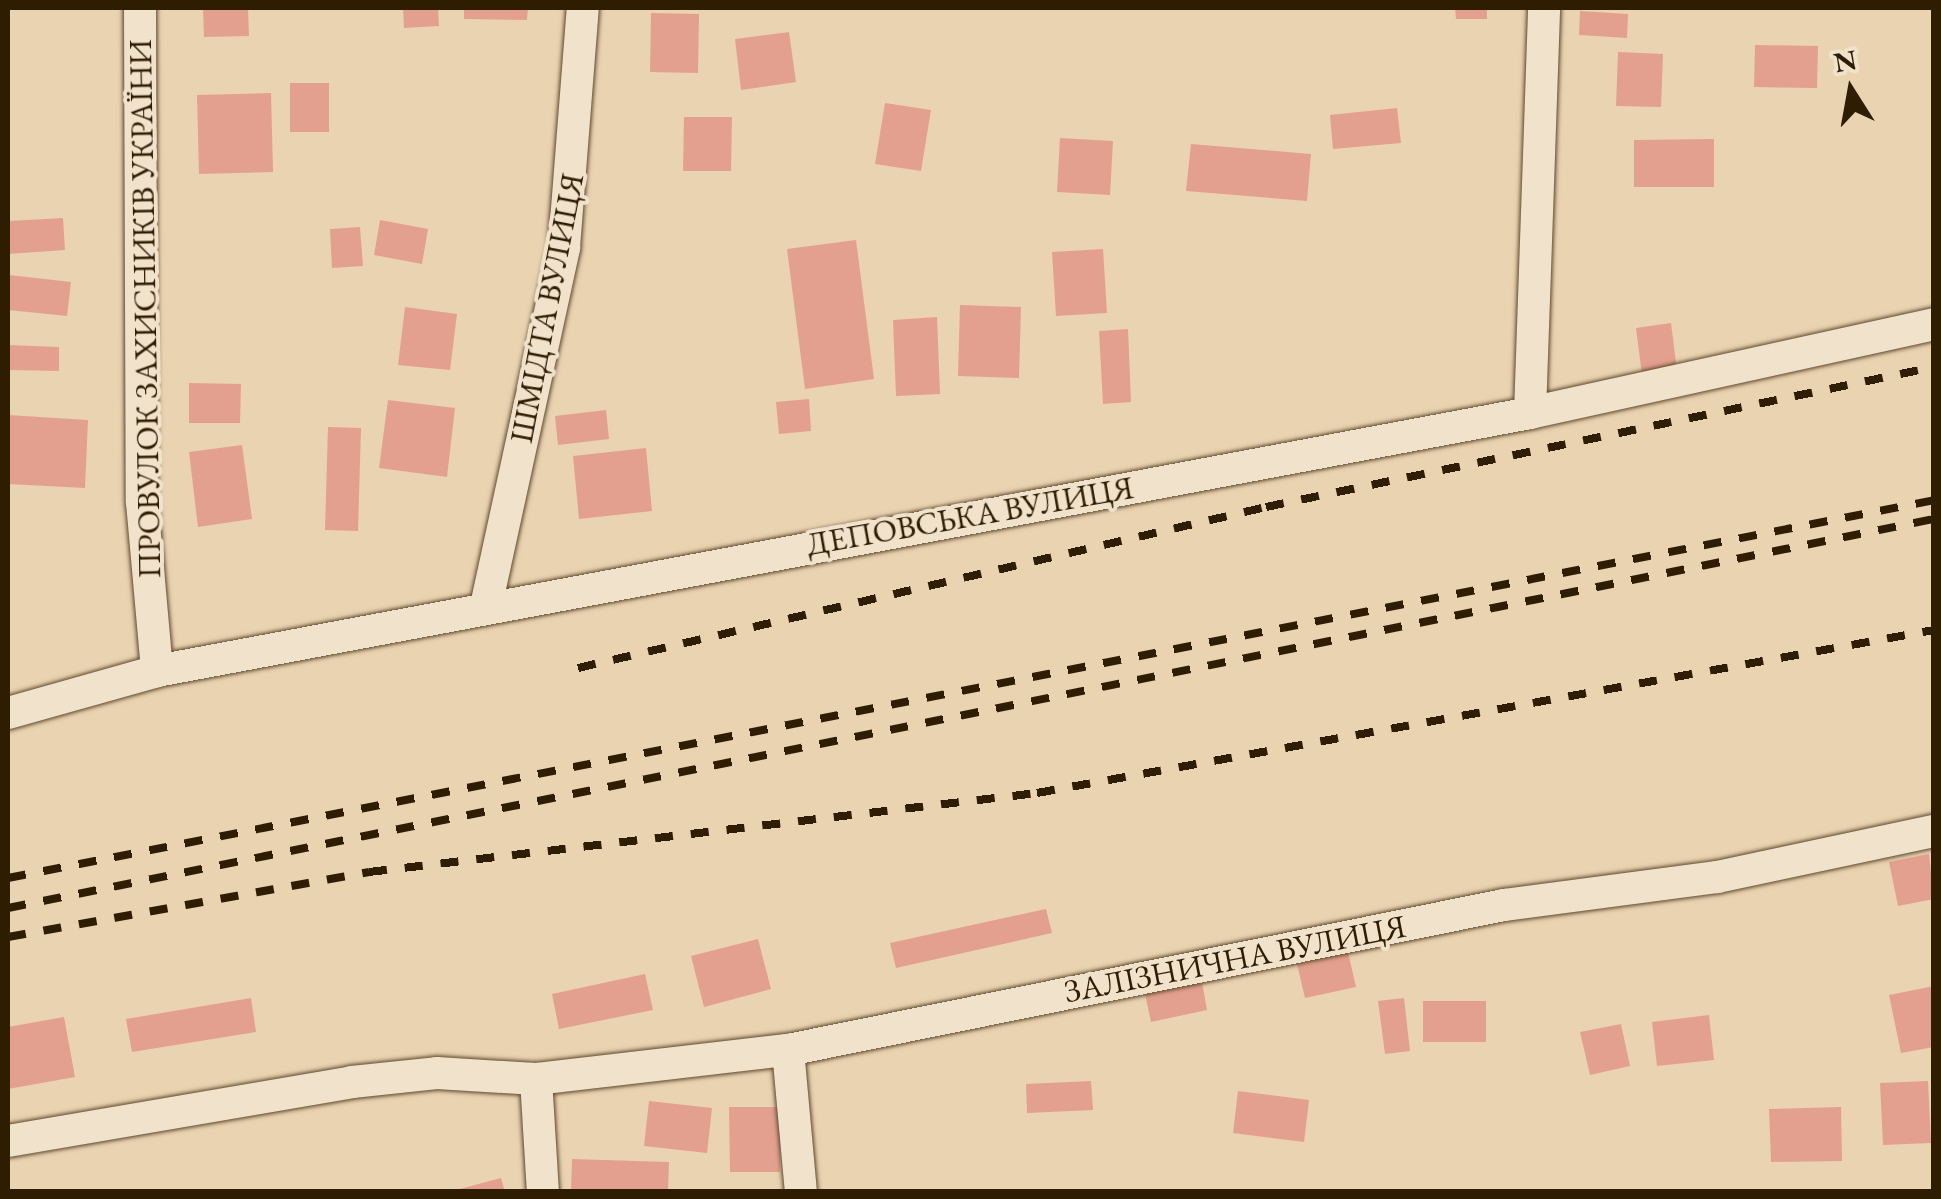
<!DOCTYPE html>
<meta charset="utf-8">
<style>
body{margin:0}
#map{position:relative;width:1941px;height:1199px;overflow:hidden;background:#ead3b1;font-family:"EB Garamond",serif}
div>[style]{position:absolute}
.building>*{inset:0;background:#e4a08f}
.roads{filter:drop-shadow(0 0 2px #5e4a2e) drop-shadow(0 0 2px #5e4a2e)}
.street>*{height:32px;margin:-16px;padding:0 16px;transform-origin:16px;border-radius:16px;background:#f1e2cc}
.rail>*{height:8px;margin-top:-4px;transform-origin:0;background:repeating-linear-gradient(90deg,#2f1d02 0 18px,transparent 0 36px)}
span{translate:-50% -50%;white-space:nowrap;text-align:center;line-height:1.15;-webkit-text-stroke:8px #f1e2cc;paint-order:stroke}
.street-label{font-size:32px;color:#2f1d02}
.frame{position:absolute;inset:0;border:10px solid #2f1d02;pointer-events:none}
.north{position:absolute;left:1801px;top:40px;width:100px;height:100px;-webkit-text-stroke:8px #f1e2cc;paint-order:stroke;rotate:349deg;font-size:28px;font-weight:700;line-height:40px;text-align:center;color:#2f1d02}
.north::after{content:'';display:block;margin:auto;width:35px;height:45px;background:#2f1d02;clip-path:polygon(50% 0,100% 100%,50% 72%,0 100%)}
</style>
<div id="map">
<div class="building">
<i style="clip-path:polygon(203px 8px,248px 8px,249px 36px,204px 37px)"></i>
<i style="clip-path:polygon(403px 8px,438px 8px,439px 26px,404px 28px)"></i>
<i style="clip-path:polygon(464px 8px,528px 8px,527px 20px,464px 19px)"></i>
<i style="clip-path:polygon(1455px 8px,1487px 8px,1487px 19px,1456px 19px)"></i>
<i style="clip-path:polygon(1580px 11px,1628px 14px,1627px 38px,1579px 35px)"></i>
<i style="clip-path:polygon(651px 13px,699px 14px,698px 73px,650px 72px)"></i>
<i style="clip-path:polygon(789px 32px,796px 82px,741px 90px,735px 39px)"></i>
<i style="clip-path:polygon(1755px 45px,1818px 46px,1817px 88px,1754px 87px)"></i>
<i style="clip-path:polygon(1618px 52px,1663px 54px,1661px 107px,1616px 106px)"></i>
<i style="clip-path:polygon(290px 83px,329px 83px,329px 132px,290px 132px)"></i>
<i style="clip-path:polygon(271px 93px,273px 172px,199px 174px,197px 95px)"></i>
<i style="clip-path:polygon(885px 103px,931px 110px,921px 171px,875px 164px)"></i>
<i style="clip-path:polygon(1397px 108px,1401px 143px,1333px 149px,1330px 115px)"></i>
<i style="clip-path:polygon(684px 117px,732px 117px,731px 171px,683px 171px)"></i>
<i style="clip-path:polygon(1060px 138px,1113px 141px,1110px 195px,1057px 192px)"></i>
<i style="clip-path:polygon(1714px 139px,1714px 187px,1634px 187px,1634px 140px)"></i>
<i style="clip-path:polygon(1191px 144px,1311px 154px,1307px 201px,1186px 191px)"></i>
<i style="clip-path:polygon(63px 218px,65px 250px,8px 254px,8px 221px)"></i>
<i style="clip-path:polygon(380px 220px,428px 229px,422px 264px,374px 255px)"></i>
<i style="clip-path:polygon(360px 227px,363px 266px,332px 268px,330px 229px)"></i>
<i style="clip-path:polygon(856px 240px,874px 379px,805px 389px,787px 249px)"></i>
<i style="clip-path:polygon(1103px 249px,1107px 313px,1056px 316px,1052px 252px)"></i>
<i style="clip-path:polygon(9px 275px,71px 282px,67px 316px,8px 310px)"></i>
<i style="clip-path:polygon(960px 305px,1021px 307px,1019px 378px,958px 376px)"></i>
<i style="clip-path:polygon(405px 307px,457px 314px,450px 370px,398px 365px)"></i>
<i style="clip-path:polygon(937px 317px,940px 394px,896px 396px,893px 320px)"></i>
<i style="clip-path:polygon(1671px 323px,1677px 371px,1642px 375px,1636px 328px)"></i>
<i style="clip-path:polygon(1128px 329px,1131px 402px,1103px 404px,1099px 331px)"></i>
<i style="clip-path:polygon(8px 345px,59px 347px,59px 371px,8px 370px)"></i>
<i style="clip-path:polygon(189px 383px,241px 384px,240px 423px,189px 423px)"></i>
<i style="clip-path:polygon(809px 399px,811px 431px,779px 434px,776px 402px)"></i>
<i style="clip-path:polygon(388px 400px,455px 408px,447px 477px,379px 468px)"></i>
<i style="clip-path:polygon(606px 410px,609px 439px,558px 445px,555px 416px)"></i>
<i style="clip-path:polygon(8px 415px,88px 420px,85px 488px,8px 484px)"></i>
<i style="clip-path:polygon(328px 427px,361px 428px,358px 531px,325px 530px)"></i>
<i style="clip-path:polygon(242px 445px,252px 519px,198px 527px,189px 452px)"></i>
<i style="clip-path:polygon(646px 448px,652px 511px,579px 519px,573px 456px)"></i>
<i style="clip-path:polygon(1929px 854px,1934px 899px,1898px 906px,1889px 862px)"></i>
<i style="clip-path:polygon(1046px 909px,1052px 933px,896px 968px,890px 943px)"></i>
<i style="clip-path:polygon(758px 939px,771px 989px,704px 1007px,691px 956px)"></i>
<i style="clip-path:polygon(1348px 952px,1356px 987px,1305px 998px,1297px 964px)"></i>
<i style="clip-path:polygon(645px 974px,653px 1010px,559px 1029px,552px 994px)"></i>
<i style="clip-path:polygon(1202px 982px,1207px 1010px,1151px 1022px,1145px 994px)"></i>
<i style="clip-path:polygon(1934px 986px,1934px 1047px,1901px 1053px,1889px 995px)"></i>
<i style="clip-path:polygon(251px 998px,256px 1032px,132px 1052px,126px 1019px)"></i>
<i style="clip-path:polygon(1404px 998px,1410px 1051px,1385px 1054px,1378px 1001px)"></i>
<i style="clip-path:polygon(1423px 1001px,1486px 1001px,1486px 1042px,1423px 1042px)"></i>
<i style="clip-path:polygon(1709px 1015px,1714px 1060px,1657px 1066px,1652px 1022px)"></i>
<i style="clip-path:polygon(64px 1017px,75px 1077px,8px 1089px,8px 1027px)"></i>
<i style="clip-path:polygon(1621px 1024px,1630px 1066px,1590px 1075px,1580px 1032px)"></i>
<i style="clip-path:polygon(1091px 1081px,1093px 1110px,1027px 1113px,1026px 1084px)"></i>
<i style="clip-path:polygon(1928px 1081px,1931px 1143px,1883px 1145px,1880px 1083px)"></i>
<i style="clip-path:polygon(1238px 1091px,1309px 1100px,1304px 1142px,1233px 1133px)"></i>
<i style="clip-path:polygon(649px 1101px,712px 1108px,707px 1153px,644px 1146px)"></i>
<i style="clip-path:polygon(729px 1107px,780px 1107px,780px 1172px,730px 1172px)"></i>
<i style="clip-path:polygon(1841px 1107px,1842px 1161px,1771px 1162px,1769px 1109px)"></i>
<i style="clip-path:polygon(572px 1159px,669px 1162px,668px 1192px,571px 1192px)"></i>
<i style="clip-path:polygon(501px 1178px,505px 1192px,456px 1192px,456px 1190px)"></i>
</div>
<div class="roads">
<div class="street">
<i style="left:140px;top:8px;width:494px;rotate:89.8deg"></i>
<i style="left:142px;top:502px;width:170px;rotate:84.9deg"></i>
<i style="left:1530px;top:413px;width:405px;rotate:-88deg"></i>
<i style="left:486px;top:606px;width:367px;rotate:-77.7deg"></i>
<i style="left:564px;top:247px;width:240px;rotate:-85.5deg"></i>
<i style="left:8px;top:713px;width:155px;rotate:-15.7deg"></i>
<i style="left:157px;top:671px;width:1397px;rotate:-10.64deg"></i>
<i style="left:1530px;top:413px;width:414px;rotate:-12.4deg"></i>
<i style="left:788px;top:1050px;width:143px;rotate:84.8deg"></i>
<i style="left:536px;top:1079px;width:113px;rotate:86.5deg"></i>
<i style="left:8px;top:1141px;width:349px;rotate:-9.7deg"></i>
<i style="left:352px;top:1082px;width:85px;rotate:-6deg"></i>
<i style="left:437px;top:1073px;width:99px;rotate:3.5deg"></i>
<i style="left:536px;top:1079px;width:254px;rotate:-6.6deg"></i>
<i style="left:788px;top:1050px;width:731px;rotate:-11.45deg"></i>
<i style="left:1504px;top:905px;width:215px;rotate:-7.5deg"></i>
<i style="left:1717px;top:877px;width:222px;rotate:-12deg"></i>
</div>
</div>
<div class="rail">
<i style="left:578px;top:668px;width:707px;rotate:-13.17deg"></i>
<i style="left:1266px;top:507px;width:683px;rotate:-11.84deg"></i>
<i style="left:8px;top:878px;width:1963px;rotate:-11.1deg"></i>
<i style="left:8px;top:908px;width:1965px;rotate:-11.42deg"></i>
<i style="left:8px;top:937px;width:367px;rotate:-10.2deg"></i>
<i style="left:369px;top:872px;width:673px;rotate:-6.74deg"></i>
<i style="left:1037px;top:793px;width:912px;rotate:-10.3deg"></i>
</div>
<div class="street-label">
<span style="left:547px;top:308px;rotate:-79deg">ШМІДТА ВУЛИЦЯ</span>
<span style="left:145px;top:309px;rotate:-91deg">ПРОВУЛОК ЗАХИСНИКІВ УКРАЇНИ</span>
<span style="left:970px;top:516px;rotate:-10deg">ДЕПОВСЬКА ВУЛИЦЯ</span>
<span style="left:1235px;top:959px;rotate:-11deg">ЗАЛІЗНИЧНА ВУЛИЦЯ</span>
</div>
<div class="frame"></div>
<div class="north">N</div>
</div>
